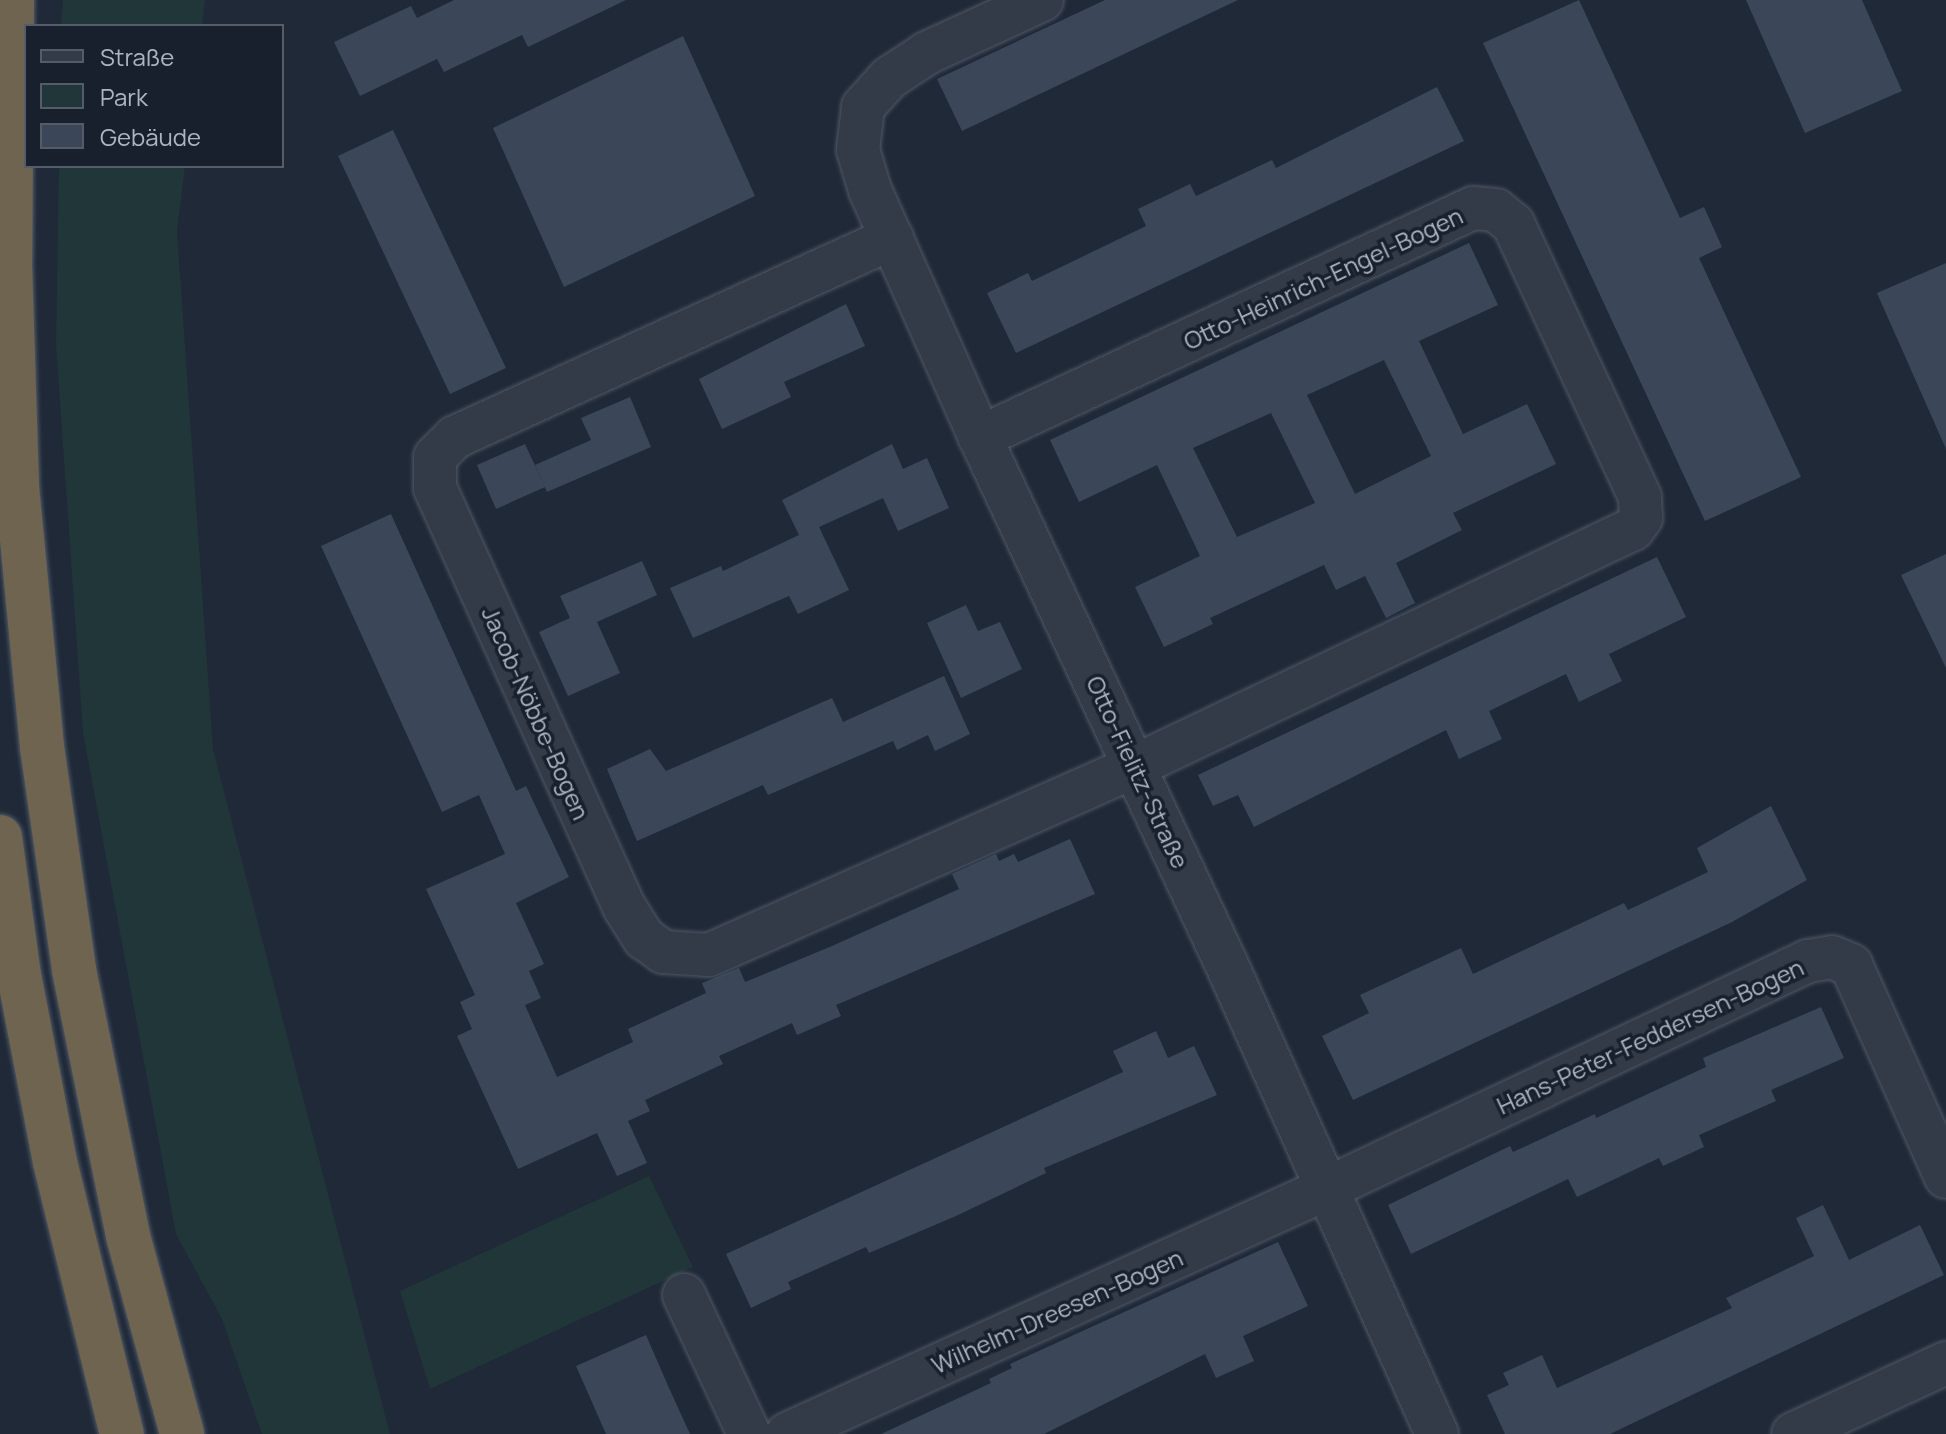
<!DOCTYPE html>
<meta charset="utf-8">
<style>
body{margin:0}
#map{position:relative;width:1946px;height:1434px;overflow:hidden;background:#1f2938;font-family:Manrope,sans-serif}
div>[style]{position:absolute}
.green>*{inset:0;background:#213639}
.building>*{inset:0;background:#3b4758}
.roads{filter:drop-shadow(0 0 2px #505866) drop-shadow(0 0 2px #505866)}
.minor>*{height:42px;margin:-21px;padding:0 21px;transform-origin:21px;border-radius:21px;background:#333b49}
.highway>*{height:44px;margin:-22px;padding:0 22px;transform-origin:22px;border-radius:22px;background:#6f644f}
span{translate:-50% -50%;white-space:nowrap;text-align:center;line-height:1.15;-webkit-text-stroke:7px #18202d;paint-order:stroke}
.street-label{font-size:24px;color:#adb5c5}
.legend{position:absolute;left:24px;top:24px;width:260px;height:144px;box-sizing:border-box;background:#18202d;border:2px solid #545c6a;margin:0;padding:10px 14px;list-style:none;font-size:24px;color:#adb5c5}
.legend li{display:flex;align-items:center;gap:16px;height:40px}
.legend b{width:40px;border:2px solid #545c6a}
</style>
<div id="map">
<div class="green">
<i style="clip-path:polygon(63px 0,205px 0,202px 26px,61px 26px)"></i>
<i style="clip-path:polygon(59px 166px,185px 166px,177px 231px,213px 749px,390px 1434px,262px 1434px,222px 1319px,176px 1234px,83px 733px,56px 344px)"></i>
<i style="clip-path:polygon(649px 1176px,693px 1267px,430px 1389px,400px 1291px)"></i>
</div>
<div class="building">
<i style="clip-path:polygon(454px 0,626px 0,528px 47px,522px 35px,444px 72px,437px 59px,360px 96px,334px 42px,411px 6px,417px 18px)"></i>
<i style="clip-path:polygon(1105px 0,1238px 0,962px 131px,937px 79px)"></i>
<i style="clip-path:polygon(1579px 0,1680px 218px,1704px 207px,1722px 247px,1699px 258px,1801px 477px,1705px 521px,1483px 43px)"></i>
<i style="clip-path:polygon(1746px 0,1862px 0,1902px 91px,1805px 133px)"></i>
<i style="clip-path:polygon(683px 36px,755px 196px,564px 287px,493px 128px)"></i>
<i style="clip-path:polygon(1437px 87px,1464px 141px,1016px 353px,987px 293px,1028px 273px,1032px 281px,1146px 226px,1138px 209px,1190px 184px,1196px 196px,1272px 160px,1276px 168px)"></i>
<i style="clip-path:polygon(393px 130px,506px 368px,450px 394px,338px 156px)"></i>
<i style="clip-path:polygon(evenodd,1469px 243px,1498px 305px,1419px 341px,1463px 434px,1527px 404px,1556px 464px,1453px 513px,1462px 530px,1396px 563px,1415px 603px,1386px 618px,1365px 576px,1336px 590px,1324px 565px,1210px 618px,1213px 624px,1164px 647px,1135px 587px,1200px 556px,1157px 465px,1079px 502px,1050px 440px,1469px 243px,1384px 360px,1431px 456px,1355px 494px,1307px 395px,1384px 360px,1469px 243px,1271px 413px,1315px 503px,1237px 537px,1193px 448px,1271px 413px)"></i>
<i style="clip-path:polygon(1946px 263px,1946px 449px,1877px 293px)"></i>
<i style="clip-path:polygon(846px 304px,865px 346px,784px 382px,791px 397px,722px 429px,699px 379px)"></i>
<i style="clip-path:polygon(630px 397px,651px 447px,547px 492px,535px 465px,591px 440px,581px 418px)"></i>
<i style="clip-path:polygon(525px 444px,545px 487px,496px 509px,477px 465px)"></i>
<i style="clip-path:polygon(892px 444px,903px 469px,927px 458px,949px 508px,898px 531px,883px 498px,819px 527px,849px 590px,798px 614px,789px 596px,693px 638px,670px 588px,721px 566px,723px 571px,799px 535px,782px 500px)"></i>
<i style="clip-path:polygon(391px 514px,516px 791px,526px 786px,569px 877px,516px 903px,544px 964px,529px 971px,541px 998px,525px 1005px,557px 1077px,633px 1042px,628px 1029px,706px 993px,702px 983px,739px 968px,745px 982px,832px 946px,959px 889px,952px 874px,996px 854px,999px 861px,1014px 854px,1018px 862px,1070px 839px,1095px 894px,836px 1005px,841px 1016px,797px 1035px,792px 1023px,719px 1056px,723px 1064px,645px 1100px,650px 1111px,628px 1121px,647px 1163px,617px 1176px,597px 1133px,518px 1169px,457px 1036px,472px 1029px,460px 1002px,475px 995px,426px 889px,505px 854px,479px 795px,442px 812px,321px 546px)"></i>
<i style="clip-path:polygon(1946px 554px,1946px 668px,1901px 575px)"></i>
<i style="clip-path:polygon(1657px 557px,1686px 617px,1609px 654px,1622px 681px,1579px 702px,1566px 674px,1489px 711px,1502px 739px,1459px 759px,1446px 730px,1254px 827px,1238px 795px,1213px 806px,1198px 775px)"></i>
<i style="clip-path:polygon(642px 561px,657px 595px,597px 622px,620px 673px,568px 696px,539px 632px,570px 618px,560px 596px)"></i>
<i style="clip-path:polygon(966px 605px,978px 631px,1000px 622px,1022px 669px,961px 698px,927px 623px)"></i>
<i style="clip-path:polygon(944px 676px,970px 734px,935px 751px,928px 735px,897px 750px,893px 741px,768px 795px,763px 785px,637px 841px,607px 769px,650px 749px,666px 771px,832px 698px,843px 722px)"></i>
<i style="clip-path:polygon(1771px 806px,1807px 880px,1732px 922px,1353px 1100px,1322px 1036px,1369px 1013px,1360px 995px,1461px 948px,1473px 974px,1624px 903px,1628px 910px,1708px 872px,1697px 848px)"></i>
<i style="clip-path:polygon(1821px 1007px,1844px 1058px,1771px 1090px,1776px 1101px,1699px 1135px,1704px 1147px,1663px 1166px,1659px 1158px,1577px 1197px,1568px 1179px,1411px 1254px,1388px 1205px,1510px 1146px,1513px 1152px,1595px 1114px,1596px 1118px,1706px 1067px,1703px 1058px)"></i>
<i style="clip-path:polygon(1156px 1031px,1168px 1058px,1194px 1046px,1217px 1095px,1044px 1168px,1046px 1173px,956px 1216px,869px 1253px,866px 1247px,788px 1282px,791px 1289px,751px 1308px,726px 1254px,1123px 1072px,1113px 1051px)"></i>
<i style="clip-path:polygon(1823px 1205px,1849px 1260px,1920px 1225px,1944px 1275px,1610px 1434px,1505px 1434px,1487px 1395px,1509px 1385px,1503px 1373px,1542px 1355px,1557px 1388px,1732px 1308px,1726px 1298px,1814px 1256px,1796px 1218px)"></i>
<i style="clip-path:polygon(1278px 1242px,1308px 1306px,1243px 1336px,1254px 1361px,1216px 1378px,1205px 1354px,1044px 1434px,881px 1434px,991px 1383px,989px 1379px,1012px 1368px,1010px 1364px)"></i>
<i style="clip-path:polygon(646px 1335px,669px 1388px,690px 1434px,606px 1434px,576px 1366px)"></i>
</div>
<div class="roads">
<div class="minor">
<i style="left:1042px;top:0;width:127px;rotate:155.3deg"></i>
<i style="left:927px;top:53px;width:45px;rotate:146.7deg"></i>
<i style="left:889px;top:78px;width:39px;rotate:132deg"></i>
<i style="left:863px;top:107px;width:43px;rotate:96.6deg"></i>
<i style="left:858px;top:150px;width:42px;rotate:73.3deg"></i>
<i style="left:870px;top:190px;width:270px;rotate:66deg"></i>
<i style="left:980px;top:437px;width:581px;rotate:64.94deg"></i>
<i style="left:1226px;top:963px;width:516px;rotate:65.87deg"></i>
<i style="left:892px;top:238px;width:480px;rotate:155.5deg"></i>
<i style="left:455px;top:437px;width:28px;rotate:135deg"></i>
<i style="left:435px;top:457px;width:31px;rotate:90deg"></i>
<i style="left:435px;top:488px;width:461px;rotate:65.7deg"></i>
<i style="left:625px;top:908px;width:36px;rotate:58deg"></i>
<i style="left:644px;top:938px;width:24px;rotate:36deg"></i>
<i style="left:663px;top:952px;width:46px;rotate:3.7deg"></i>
<i style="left:709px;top:955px;width:466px;rotate:-23.9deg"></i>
<i style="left:1135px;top:766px;width:552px;rotate:-25.45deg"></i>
<i style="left:1633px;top:529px;width:14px;rotate:-54deg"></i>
<i style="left:1641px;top:518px;width:21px;rotate:-93deg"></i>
<i style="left:1640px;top:497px;width:301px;rotate:-114.9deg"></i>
<i style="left:1513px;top:224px;width:22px;rotate:-141deg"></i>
<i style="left:1496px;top:210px;width:23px;rotate:-175deg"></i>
<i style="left:1473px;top:208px;width:544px;rotate:155.08deg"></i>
<i style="left:684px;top:1295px;width:153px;rotate:64.9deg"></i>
<i style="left:787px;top:1434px;width:594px;rotate:-24.45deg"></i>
<i style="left:1328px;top:1188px;width:531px;rotate:-25.31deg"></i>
<i style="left:1808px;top:961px;width:24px;rotate:-9deg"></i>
<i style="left:1832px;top:957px;width:21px;rotate:23deg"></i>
<i style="left:1851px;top:965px;width:232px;rotate:65.9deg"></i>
<i style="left:1793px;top:1434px;width:169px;rotate:-24.9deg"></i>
</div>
<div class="highway">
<i style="left:12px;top:0;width:262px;rotate:90.4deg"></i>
<i style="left:10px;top:262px;width:225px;rotate:88.2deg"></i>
<i style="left:17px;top:487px;width:261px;rotate:84.5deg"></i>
<i style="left:42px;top:747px;width:225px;rotate:81.8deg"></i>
<i style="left:74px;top:970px;width:271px;rotate:78.5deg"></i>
<i style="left:128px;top:1236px;width:205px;rotate:74.7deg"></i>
<i style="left:0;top:837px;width:139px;rotate:82.2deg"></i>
<i style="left:19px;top:975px;width:190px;rotate:79.1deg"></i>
<i style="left:55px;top:1162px;width:280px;rotate:76.2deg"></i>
</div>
</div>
<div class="street-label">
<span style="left:1323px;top:278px;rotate:-25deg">Otto-Heinrich-Engel-Bogen</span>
<span style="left:536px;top:713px;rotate:66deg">Jacob-Nöbbe-Bogen</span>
<span style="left:1138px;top:772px;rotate:65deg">Otto-Fielitz-Straße</span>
<span style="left:1650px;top:1036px;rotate:-25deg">Hans-Peter-Feddersen-Bogen</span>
<span style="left:1057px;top:1311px;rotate:-24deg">Wilhelm-Dreesen-Bogen</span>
</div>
<ul class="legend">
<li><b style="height:10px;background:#333b49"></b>Straße</li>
<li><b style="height:22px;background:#213639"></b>Park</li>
<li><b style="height:22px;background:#3b4758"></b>Gebäude</li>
</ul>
</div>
